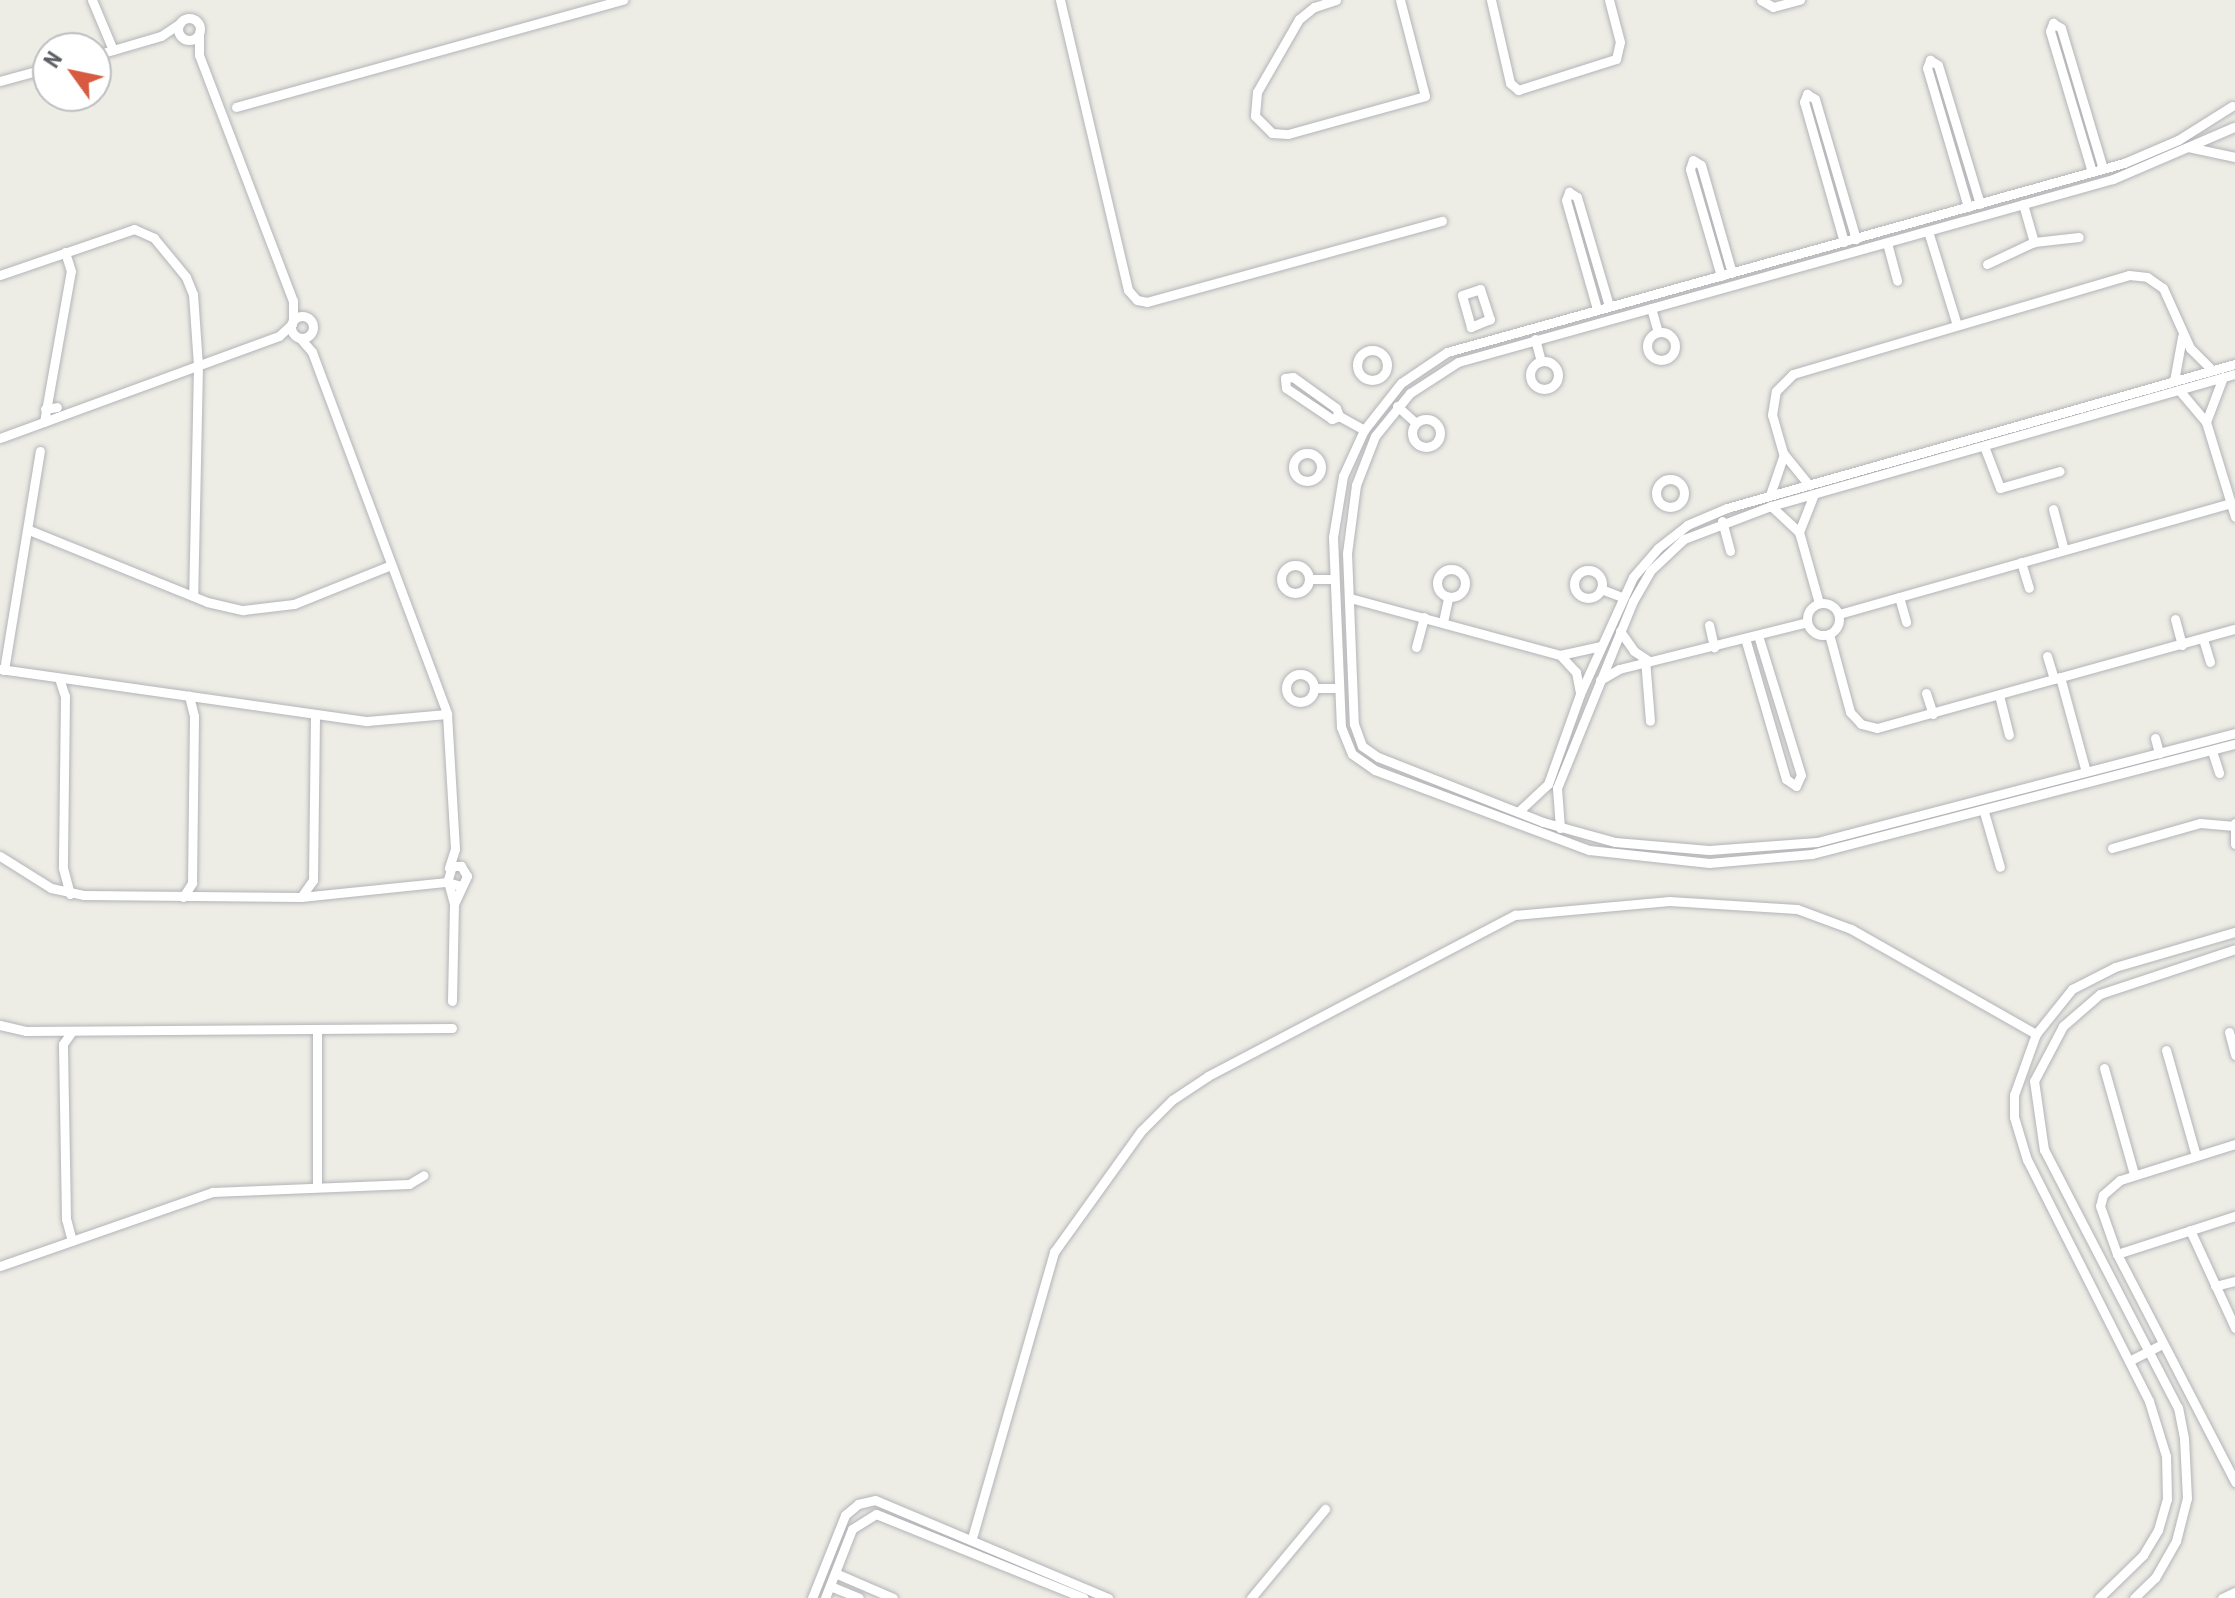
<!DOCTYPE html>
<style>
body{margin:0}
#map{position:relative;width:2235px;height:1598px;overflow:hidden;background:#edece5;font-family:"Roboto Condensed",sans-serif}
div>[style]{position:absolute}
.roads{filter:drop-shadow(0 0 2px #b2b4b8) drop-shadow(0 0 2px #b2b4b8)}
.minor>*{height:9px;margin:-4.5px;padding:0 4.5px;transform-origin:4.5px;border-radius:4.5px;background:#fff}
.minor>.ring{margin:-4.5px;padding:0;box-sizing:content-box;background:none;border:9px solid #fff;border-radius:50%}
span{translate:-50% -50%;white-space:nowrap;text-align:center;line-height:1.15;-webkit-text-stroke:6px #fff;paint-order:stroke}
.north{position:absolute;left:32px;top:32px;width:80px;height:80px;box-sizing:border-box;background:#fff;border:2px solid #bebfc1;border-radius:50%;rotate:303deg;font-size:22px;font-weight:700;line-height:32px;text-align:center;color:#5d5f64}
.north::after{content:'';display:block;margin:auto;width:28px;height:36px;background:#d85b41;clip-path:polygon(50% 0,100% 100%,50% 72%,0 100%)}
</style>
<div id="map">
<div class="roads">
<div class="minor">
<i style="left:92px;top:0;width:54px;rotate:67.2deg"></i>
<i style="left:1060px;top:0;width:298px;rotate:76.8deg"></i>
<i style="left:1128px;top:290px;width:13px;rotate:48deg"></i>
<i style="left:1137px;top:300px;width:10px;rotate:11deg"></i>
<i style="left:1147px;top:302px;width:306px;rotate:-15.4deg"></i>
<i style="left:1336px;top:0;width:23px;rotate:162deg"></i>
<i style="left:1314px;top:7px;width:19px;rotate:141deg"></i>
<i style="left:1299px;top:19px;width:84px;rotate:119.9deg"></i>
<i style="left:1257px;top:92px;width:24px;rotate:95deg"></i>
<i style="left:1255px;top:116px;width:24px;rotate:45deg"></i>
<i style="left:1272px;top:133px;width:16px;rotate:4deg"></i>
<i style="left:1288px;top:134px;width:142px;rotate:-15.5deg"></i>
<i style="left:1425px;top:96px;width:99px;rotate:-104.6deg"></i>
<i style="left:1491px;top:0;width:85px;rotate:77.1deg"></i>
<i style="left:1510px;top:83px;width:11px;rotate:41deg"></i>
<i style="left:1518px;top:90px;width:103px;rotate:-17.6deg"></i>
<i style="left:1616px;top:59px;width:17px;rotate:-77deg"></i>
<i style="left:1620px;top:42px;width:43px;rotate:-104.7deg"></i>
<i style="left:1761px;top:0;width:14px;rotate:30deg"></i>
<i style="left:1773px;top:7px;width:28px;rotate:-15deg"></i>
<i class="ring" style="left:178px;top:18px;width:13px;height:13px"></i>
<i style="left:199px;top:33px;width:22px;rotate:90deg"></i>
<i style="left:199px;top:55px;width:263px;rotate:69.1deg"></i>
<i style="left:293px;top:301px;width:19px;rotate:90deg"></i>
<i style="left:96px;top:55px;width:68px;rotate:-16.3deg"></i>
<i style="left:161px;top:36px;width:23px;rotate:-34deg"></i>
<i style="left:0;top:81px;width:50px;rotate:-15.2deg"></i>
<i style="left:2232px;top:106px;width:64px;rotate:147.8deg"></i>
<i style="left:2178px;top:140px;width:59px;rotate:156.9deg"></i>
<i style="left:2124px;top:163px;width:703px;rotate:164.4deg"></i>
<i style="left:1447px;top:352px;width:55px;rotate:146deg"></i>
<i style="left:1401px;top:383px;width:60px;rotate:128.2deg"></i>
<i style="left:1364px;top:430px;width:51px;rotate:114.5deg"></i>
<i style="left:1343px;top:476px;width:62px;rotate:99.3deg"></i>
<i style="left:1333px;top:537px;width:190px;rotate:87.6deg"></i>
<i style="left:1341px;top:727px;width:29px;rotate:68deg"></i>
<i style="left:1352px;top:754px;width:28px;rotate:35deg"></i>
<i style="left:1375px;top:770px;width:228px;rotate:20.5deg"></i>
<i style="left:1589px;top:850px;width:121px;rotate:6.2deg"></i>
<i style="left:1709px;top:863px;width:103px;rotate:-5deg"></i>
<i style="left:1812px;top:854px;width:437px;rotate:-14.6deg"></i>
<i style="left:236px;top:107px;width:402px;rotate:-15.5deg"></i>
<i style="left:2234px;top:127px;width:132px;rotate:156.7deg"></i>
<i style="left:2113px;top:179px;width:680px;rotate:164.39deg"></i>
<i style="left:1458px;top:362px;width:57px;rotate:147.1deg"></i>
<i style="left:1410px;top:393px;width:55px;rotate:129.1deg"></i>
<i style="left:1375px;top:436px;width:53px;rotate:111.2deg"></i>
<i style="left:1356px;top:485px;width:69px;rotate:97.5deg"></i>
<i style="left:1347px;top:553px;width:171px;rotate:87.7deg"></i>
<i style="left:1354px;top:724px;width:23px;rotate:70deg"></i>
<i style="left:1362px;top:746px;width:19px;rotate:35deg"></i>
<i style="left:1378px;top:757px;width:177px;rotate:21.5deg"></i>
<i style="left:1543px;top:822px;width:75px;rotate:15.5deg"></i>
<i style="left:1615px;top:842px;width:94px;rotate:4.9deg"></i>
<i style="left:1709px;top:850px;width:108px;rotate:-4.2deg"></i>
<i style="left:1817px;top:842px;width:432px;rotate:-14.6deg"></i>
<i style="left:2188px;top:147px;width:48px;rotate:12deg"></i>
<i style="left:2092px;top:172px;width:147px;rotate:-106.6deg"></i>
<i style="left:2050px;top:31px;width:9px;rotate:-69deg"></i>
<i style="left:2053px;top:23px;width:9px;rotate:32deg"></i>
<i style="left:2061px;top:28px;width:147px;rotate:73.4deg"></i>
<i style="left:2023px;top:204px;width:40px;rotate:74deg"></i>
<i style="left:1968px;top:207px;width:145px;rotate:-106.4deg"></i>
<i style="left:1927px;top:68px;width:9px;rotate:-69deg"></i>
<i style="left:1930px;top:60px;width:9px;rotate:32deg"></i>
<i style="left:1938px;top:65px;width:145px;rotate:73.2deg"></i>
<i style="left:1928px;top:231px;width:98px;rotate:72.9deg"></i>
<i style="left:1844px;top:242px;width:146px;rotate:-105.9deg"></i>
<i style="left:1804px;top:102px;width:9px;rotate:-69deg"></i>
<i style="left:1807px;top:94px;width:9px;rotate:32deg"></i>
<i style="left:1815px;top:99px;width:146px;rotate:73.7deg"></i>
<i style="left:1887px;top:243px;width:39px;rotate:75deg"></i>
<i style="left:1987px;top:264px;width:52px;rotate:-25.1deg"></i>
<i style="left:2034px;top:242px;width:45px;rotate:-6.3deg"></i>
<i style="left:0;top:275px;width:142px;rotate:-18.9deg"></i>
<i style="left:134px;top:229px;width:22px;rotate:24deg"></i>
<i style="left:154px;top:238px;width:50px;rotate:50.6deg"></i>
<i style="left:186px;top:277px;width:18px;rotate:68deg"></i>
<i style="left:193px;top:294px;width:72px;rotate:86deg"></i>
<i style="left:198px;top:366px;width:230px;rotate:91.2deg"></i>
<i style="left:1721px;top:276px;width:111px;rotate:-106.2deg"></i>
<i style="left:1690px;top:169px;width:9px;rotate:-72deg"></i>
<i style="left:1693px;top:160px;width:9px;rotate:32deg"></i>
<i style="left:1701px;top:165px;width:112px;rotate:74deg"></i>
<i style="left:1480px;top:289px;width:32px;rotate:72deg"></i>
<i style="left:1490px;top:319px;width:21px;rotate:157deg"></i>
<i style="left:1471px;top:327px;width:33px;rotate:-106deg"></i>
<i style="left:1462px;top:295px;width:19px;rotate:-18deg"></i>
<i style="left:1651px;top:308px;width:25px;rotate:74deg"></i>
<i style="left:1597px;top:309px;width:113px;rotate:-105.9deg"></i>
<i style="left:1566px;top:200px;width:9px;rotate:-69deg"></i>
<i style="left:1569px;top:192px;width:9px;rotate:32deg"></i>
<i style="left:1577px;top:197px;width:114px;rotate:73.6deg"></i>
<i class="ring" style="left:291px;top:316px;width:13px;height:13px"></i>
<i class="ring" style="left:1647px;top:332px;width:19px;height:19px"></i>
<i style="left:300px;top:338px;width:18px;rotate:49deg"></i>
<i style="left:312px;top:352px;width:386px;rotate:69.5deg"></i>
<i style="left:447px;top:714px;width:135px;rotate:86.6deg"></i>
<i style="left:455px;top:849px;width:20px;rotate:108deg"></i>
<i style="left:1535px;top:339px;width:23px;rotate:75deg"></i>
<i class="ring" style="left:1357px;top:350px;width:21px;height:21px"></i>
<i class="ring" style="left:1530px;top:361px;width:19px;height:19px"></i>
<i style="left:1293px;top:377px;width:53px;rotate:35.8deg"></i>
<i style="left:1336px;top:408px;width:9px;rotate:69deg"></i>
<i style="left:1339px;top:416px;width:8px;rotate:157deg"></i>
<i style="left:1332px;top:419px;width:55px;rotate:-146deg"></i>
<i style="left:1286px;top:388px;width:10px;rotate:-96deg"></i>
<i style="left:1285px;top:378px;width:8px;rotate:-7deg"></i>
<i style="left:2174px;top:381px;width:45px;rotate:-79.7deg"></i>
<i style="left:2179px;top:390px;width:42px;rotate:49.8deg"></i>
<i style="left:2206px;top:422px;width:99px;rotate:73deg"></i>
<i style="left:1397px;top:406px;width:25px;rotate:42deg"></i>
<i style="left:45px;top:409px;width:12px;rotate:-9deg"></i>
<i style="left:1339px;top:416px;width:29px;rotate:29deg"></i>
<i class="ring" style="left:1412px;top:419px;width:19px;height:19px"></i>
<i style="left:44px;top:422px;width:153px;rotate:-79.9deg"></i>
<i style="left:71px;top:271px;width:20px;rotate:-108deg"></i>
<i style="left:2206px;top:422px;width:48px;rotate:-69.3deg"></i>
<i style="left:0;top:438px;width:297px;rotate:-20.1deg"></i>
<i style="left:279px;top:336px;width:18px;rotate:-43deg"></i>
<i style="left:1984px;top:446px;width:45px;rotate:69.1deg"></i>
<i style="left:2000px;top:488px;width:62px;rotate:-15.8deg"></i>
<i class="ring" style="left:1293px;top:453px;width:19px;height:19px"></i>
<i class="ring" style="left:1656px;top:479px;width:19px;height:19px"></i>
<i style="left:1809px;top:485px;width:41px;rotate:-129.1deg"></i>
<i style="left:1783px;top:453px;width:40px;rotate:-106deg"></i>
<i style="left:1772px;top:415px;width:24px;rotate:-81deg"></i>
<i style="left:1776px;top:391px;width:24px;rotate:-45deg"></i>
<i style="left:1793px;top:374px;width:350px;rotate:-16.4deg"></i>
<i style="left:2129px;top:275px;width:18px;rotate:6deg"></i>
<i style="left:2147px;top:277px;width:19px;rotate:35deg"></i>
<i style="left:2163px;top:288px;width:66px;rotate:65.8deg"></i>
<i style="left:2190px;top:348px;width:31px;rotate:45deg"></i>
<i style="left:1814px;top:494px;width:41px;rotate:111.5deg"></i>
<i style="left:1799px;top:532px;width:74px;rotate:74.3deg"></i>
<i style="left:1770px;top:495px;width:40px;rotate:-71.1deg"></i>
<i style="left:1771px;top:506px;width:38px;rotate:43deg"></i>
<i style="left:2053px;top:509px;width:42px;rotate:75deg"></i>
<i style="left:1722px;top:521px;width:31px;rotate:75deg"></i>
<i style="left:29px;top:530px;width:192px;rotate:22deg"></i>
<i style="left:207px;top:602px;width:37px;rotate:13deg"></i>
<i style="left:243px;top:610px;width:51px;rotate:-6.7deg"></i>
<i style="left:294px;top:604px;width:105px;rotate:-21.9deg"></i>
<i style="left:2021px;top:562px;width:27px;rotate:73deg"></i>
<i class="ring" style="left:1281px;top:565px;width:19px;height:19px"></i>
<i class="ring" style="left:1437px;top:569px;width:19px;height:19px"></i>
<i class="ring" style="left:1574px;top:570px;width:19px;height:19px"></i>
<i style="left:1310px;top:579px;width:24px"></i>
<i style="left:1601px;top:589px;width:22px;rotate:21deg"></i>
<i style="left:1899px;top:597px;width:26px;rotate:74deg"></i>
<i style="left:1350px;top:598px;width:218px;rotate:15.2deg"></i>
<i style="left:1560px;top:655px;width:42px;rotate:-12.4deg"></i>
<i class="ring" style="left:1807px;top:603px;width:23px;height:23px"></i>
<i style="left:1839px;top:614px;width:407px;rotate:-15.8deg"></i>
<i style="left:2175px;top:619px;width:27px;rotate:75deg"></i>
<i style="left:1443px;top:622px;width:25px;rotate:-78deg"></i>
<i style="left:1709px;top:625px;width:23px;rotate:77deg"></i>
<i style="left:1620px;top:631px;width:24px;rotate:55deg"></i>
<i style="left:1634px;top:651px;width:18px;rotate:34deg"></i>
<i style="left:1829px;top:634px;width:81px;rotate:74.9deg"></i>
<i style="left:1850px;top:712px;width:16px;rotate:47deg"></i>
<i style="left:1861px;top:724px;width:16px;rotate:14deg"></i>
<i style="left:1877px;top:728px;width:371px;rotate:-15.5deg"></i>
<i style="left:1745px;top:638px;width:147px;rotate:73.8deg"></i>
<i style="left:1786px;top:779px;width:12px;rotate:35deg"></i>
<i style="left:1796px;top:786px;width:12px;rotate:-66deg"></i>
<i style="left:1801px;top:775px;width:146px;rotate:-107.1deg"></i>
<i style="left:2203px;top:639px;width:24px;rotate:73deg"></i>
<i style="left:1416px;top:647px;width:31px;rotate:-75deg"></i>
<i style="left:1560px;top:655px;width:23px;rotate:47deg"></i>
<i style="left:1576px;top:672px;width:21px;rotate:79deg"></i>
<i style="left:2047px;top:656px;width:24px;rotate:73deg"></i>
<i style="left:1645px;top:659px;width:62px;rotate:85.4deg"></i>
<i style="left:0;top:669px;width:371px;rotate:8.1deg"></i>
<i style="left:367px;top:721px;width:80px;rotate:-5deg"></i>
<i style="left:4px;top:670px;width:222px;rotate:-80.7deg"></i>
<i class="ring" style="left:1286px;top:674px;width:19px;height:19px"></i>
<i style="left:2060px;top:677px;width:98px;rotate:74.7deg"></i>
<i style="left:59px;top:678px;width:19px;rotate:72deg"></i>
<i style="left:65px;top:696px;width:172px;rotate:90.7deg"></i>
<i style="left:63px;top:868px;width:27px;rotate:75deg"></i>
<i style="left:1600px;top:680px;width:22px;rotate:-30deg"></i>
<i style="left:1619px;top:669px;width:194px;rotate:-14deg"></i>
<i style="left:1315px;top:688px;width:24px"></i>
<i style="left:1926px;top:693px;width:22px;rotate:72deg"></i>
<i style="left:1999px;top:695px;width:41px;rotate:76deg"></i>
<i style="left:2155px;top:738px;width:16px;rotate:75deg"></i>
<i style="left:2212px;top:751px;width:23px;rotate:72deg"></i>
<i style="left:1518px;top:812px;width:41px;rotate:-43deg"></i>
<i style="left:1548px;top:784px;width:96px;rotate:-70.4deg"></i>
<i style="left:1580px;top:694px;width:128px;rotate:-65.6deg"></i>
<i style="left:1633px;top:577px;width:38px;rotate:-49deg"></i>
<i style="left:1658px;top:548px;width:37px;rotate:-38deg"></i>
<i style="left:1687px;top:525px;width:43px;rotate:-23deg"></i>
<i style="left:1727px;top:508px;width:528px;rotate:-15.83deg"></i>
<i style="left:1984px;top:812px;width:57px;rotate:73.8deg"></i>
<i style="left:2235px;top:823px;width:21px;rotate:90deg"></i>
<i style="left:1560px;top:828px;width:40px;rotate:-94.3deg"></i>
<i style="left:1557px;top:788px;width:202px;rotate:-67.9deg"></i>
<i style="left:1633px;top:601px;width:34px;rotate:-60deg"></i>
<i style="left:1650px;top:571px;width:47px;rotate:-43.3deg"></i>
<i style="left:1684px;top:539px;width:93px;rotate:-20.8deg"></i>
<i style="left:1771px;top:506px;width:482px;rotate:-15.9deg"></i>
<i style="left:2112px;top:848px;width:91px;rotate:-15.9deg"></i>
<i style="left:2200px;top:823px;width:32px;rotate:5deg"></i>
<i style="left:0;top:856px;width:60px;rotate:32.1deg"></i>
<i style="left:51px;top:888px;width:34px;rotate:12deg"></i>
<i style="left:84px;top:895px;width:217px;rotate:0.5deg"></i>
<i style="left:301px;top:897px;width:147px;rotate:-5.9deg"></i>
<i style="left:449px;top:885px;width:20px;rotate:75deg"></i>
<i style="left:454px;top:904px;width:97px;rotate:91.2deg"></i>
<i style="left:183px;top:897px;width:17px;rotate:-57deg"></i>
<i style="left:192px;top:883px;width:167px;rotate:-89.3deg"></i>
<i style="left:194px;top:716px;width:21px;rotate:-104deg"></i>
<i style="left:301px;top:897px;width:21px;rotate:-55deg"></i>
<i style="left:313px;top:880px;width:165px;rotate:-89.3deg"></i>
<i style="left:454px;top:904px;width:31px;rotate:-65deg"></i>
<i style="left:467px;top:876px;width:12px;rotate:-121deg"></i>
<i style="left:461px;top:866px;width:9px;rotate:180deg"></i>
<i style="left:452px;top:866px;width:17px;rotate:107deg"></i>
<i style="left:447px;top:882px;width:15px;rotate:16deg"></i>
<i style="left:0;top:1025px;width:27px;rotate:13deg"></i>
<i style="left:26px;top:1031px;width:426px;rotate:-0.4deg"></i>
<i style="left:2229px;top:1032px;width:24px;rotate:75deg"></i>
<i style="left:2166px;top:1050px;width:110px;rotate:74.2deg"></i>
<i style="left:2104px;top:1068px;width:110px;rotate:74.2deg"></i>
<i style="left:2235px;top:1144px;width:121px;rotate:162.6deg"></i>
<i style="left:2120px;top:1180px;width:23px;rotate:139deg"></i>
<i style="left:2103px;top:1195px;width:11px;rotate:105deg"></i>
<i style="left:2100px;top:1206px;width:51px;rotate:70.5deg"></i>
<i style="left:2117px;top:1254px;width:257px;rotate:62.6deg"></i>
<i style="left:317px;top:1186px;width:157px;rotate:-90deg"></i>
<i style="left:2190px;top:1230px;width:108px;rotate:65.3deg"></i>
<i style="left:72px;top:1241px;width:23px;rotate:-105deg"></i>
<i style="left:66px;top:1219px;width:175px;rotate:-91deg"></i>
<i style="left:63px;top:1044px;width:16px;rotate:-55deg"></i>
<i style="left:2117px;top:1254px;width:124px;rotate:-17.9deg"></i>
<i style="left:0;top:1266px;width:225px;rotate:-19.2deg"></i>
<i style="left:212px;top:1192px;width:197px;rotate:-2.3deg"></i>
<i style="left:409px;top:1184px;width:17px;rotate:-31deg"></i>
<i style="left:2215px;top:1286px;width:21px;rotate:-14deg"></i>
<i style="left:2129px;top:1361px;width:38px;rotate:-27deg"></i>
<i style="left:972px;top:1538px;width:298px;rotate:-74deg"></i>
<i style="left:1054px;top:1252px;width:149px;rotate:-54.3deg"></i>
<i style="left:1141px;top:1131px;width:44px;rotate:-45deg"></i>
<i style="left:1172px;top:1100px;width:43px;rotate:-33.7deg"></i>
<i style="left:1208px;top:1076px;width:347px;rotate:-27.7deg"></i>
<i style="left:1515px;top:915px;width:155px;rotate:-5.2deg"></i>
<i style="left:1669px;top:901px;width:128px;rotate:3.6deg"></i>
<i style="left:1797px;top:909px;width:58px;rotate:20.3deg"></i>
<i style="left:1851px;top:929px;width:213px;rotate:29.6deg"></i>
<i style="left:835px;top:1573px;width:63px;rotate:23.3deg"></i>
<i style="left:830px;top:1586px;width:31px;rotate:22deg"></i>
<i style="left:812px;top:1598px;width:89px;rotate:-68.3deg"></i>
<i style="left:845px;top:1515px;width:17px;rotate:-40deg"></i>
<i style="left:858px;top:1504px;width:17px;rotate:-13deg"></i>
<i style="left:875px;top:1500px;width:253px;rotate:22.8deg"></i>
<i style="left:825px;top:1598px;width:74px;rotate:-68.6deg"></i>
<i style="left:852px;top:1529px;width:28px;rotate:-32deg"></i>
<i style="left:876px;top:1514px;width:224px;rotate:22deg"></i>
<i style="left:1251px;top:1598px;width:116px;rotate:-50.3deg"></i>
<i style="left:2099px;top:1598px;width:62px;rotate:-44.3deg"></i>
<i style="left:2143px;top:1555px;width:29px;rotate:-59deg"></i>
<i style="left:2158px;top:1530px;width:32px;rotate:-74deg"></i>
<i style="left:2167px;top:1499px;width:43px;rotate:-91.3deg"></i>
<i style="left:2166px;top:1456px;width:58px;rotate:-107.2deg"></i>
<i style="left:2149px;top:1401px;width:270px;rotate:-116.8deg"></i>
<i style="left:2027px;top:1160px;width:45px;rotate:-106.8deg"></i>
<i style="left:2014px;top:1117px;width:22px;rotate:-90deg"></i>
<i style="left:2014px;top:1095px;width:65px;rotate:-70.2deg"></i>
<i style="left:2036px;top:1034px;width:58px;rotate:-51.3deg"></i>
<i style="left:2072px;top:989px;width:48px;rotate:-27.1deg"></i>
<i style="left:2115px;top:967px;width:125px;rotate:-16.3deg"></i>
<i style="left:2134px;top:1598px;width:29px;rotate:-44deg"></i>
<i style="left:2155px;top:1578px;width:43px;rotate:-60.4deg"></i>
<i style="left:2176px;top:1541px;width:44px;rotate:-75.7deg"></i>
<i style="left:2187px;top:1498px;width:60px;rotate:-92.9deg"></i>
<i style="left:2184px;top:1438px;width:31px;rotate:-101deg"></i>
<i style="left:2178px;top:1408px;width:291px;rotate:-117.4deg"></i>
<i style="left:2044px;top:1150px;width:70px;rotate:-98.2deg"></i>
<i style="left:2034px;top:1081px;width:62px;rotate:-62.2deg"></i>
<i style="left:2063px;top:1026px;width:49px;rotate:-40.9deg"></i>
<i style="left:2100px;top:994px;width:142px;rotate:-18.4deg"></i>
<i style="left:2222px;top:1598px;width:14px;rotate:-25deg"></i>
</div>
</div>
<div class="north">N</div>
</div>
